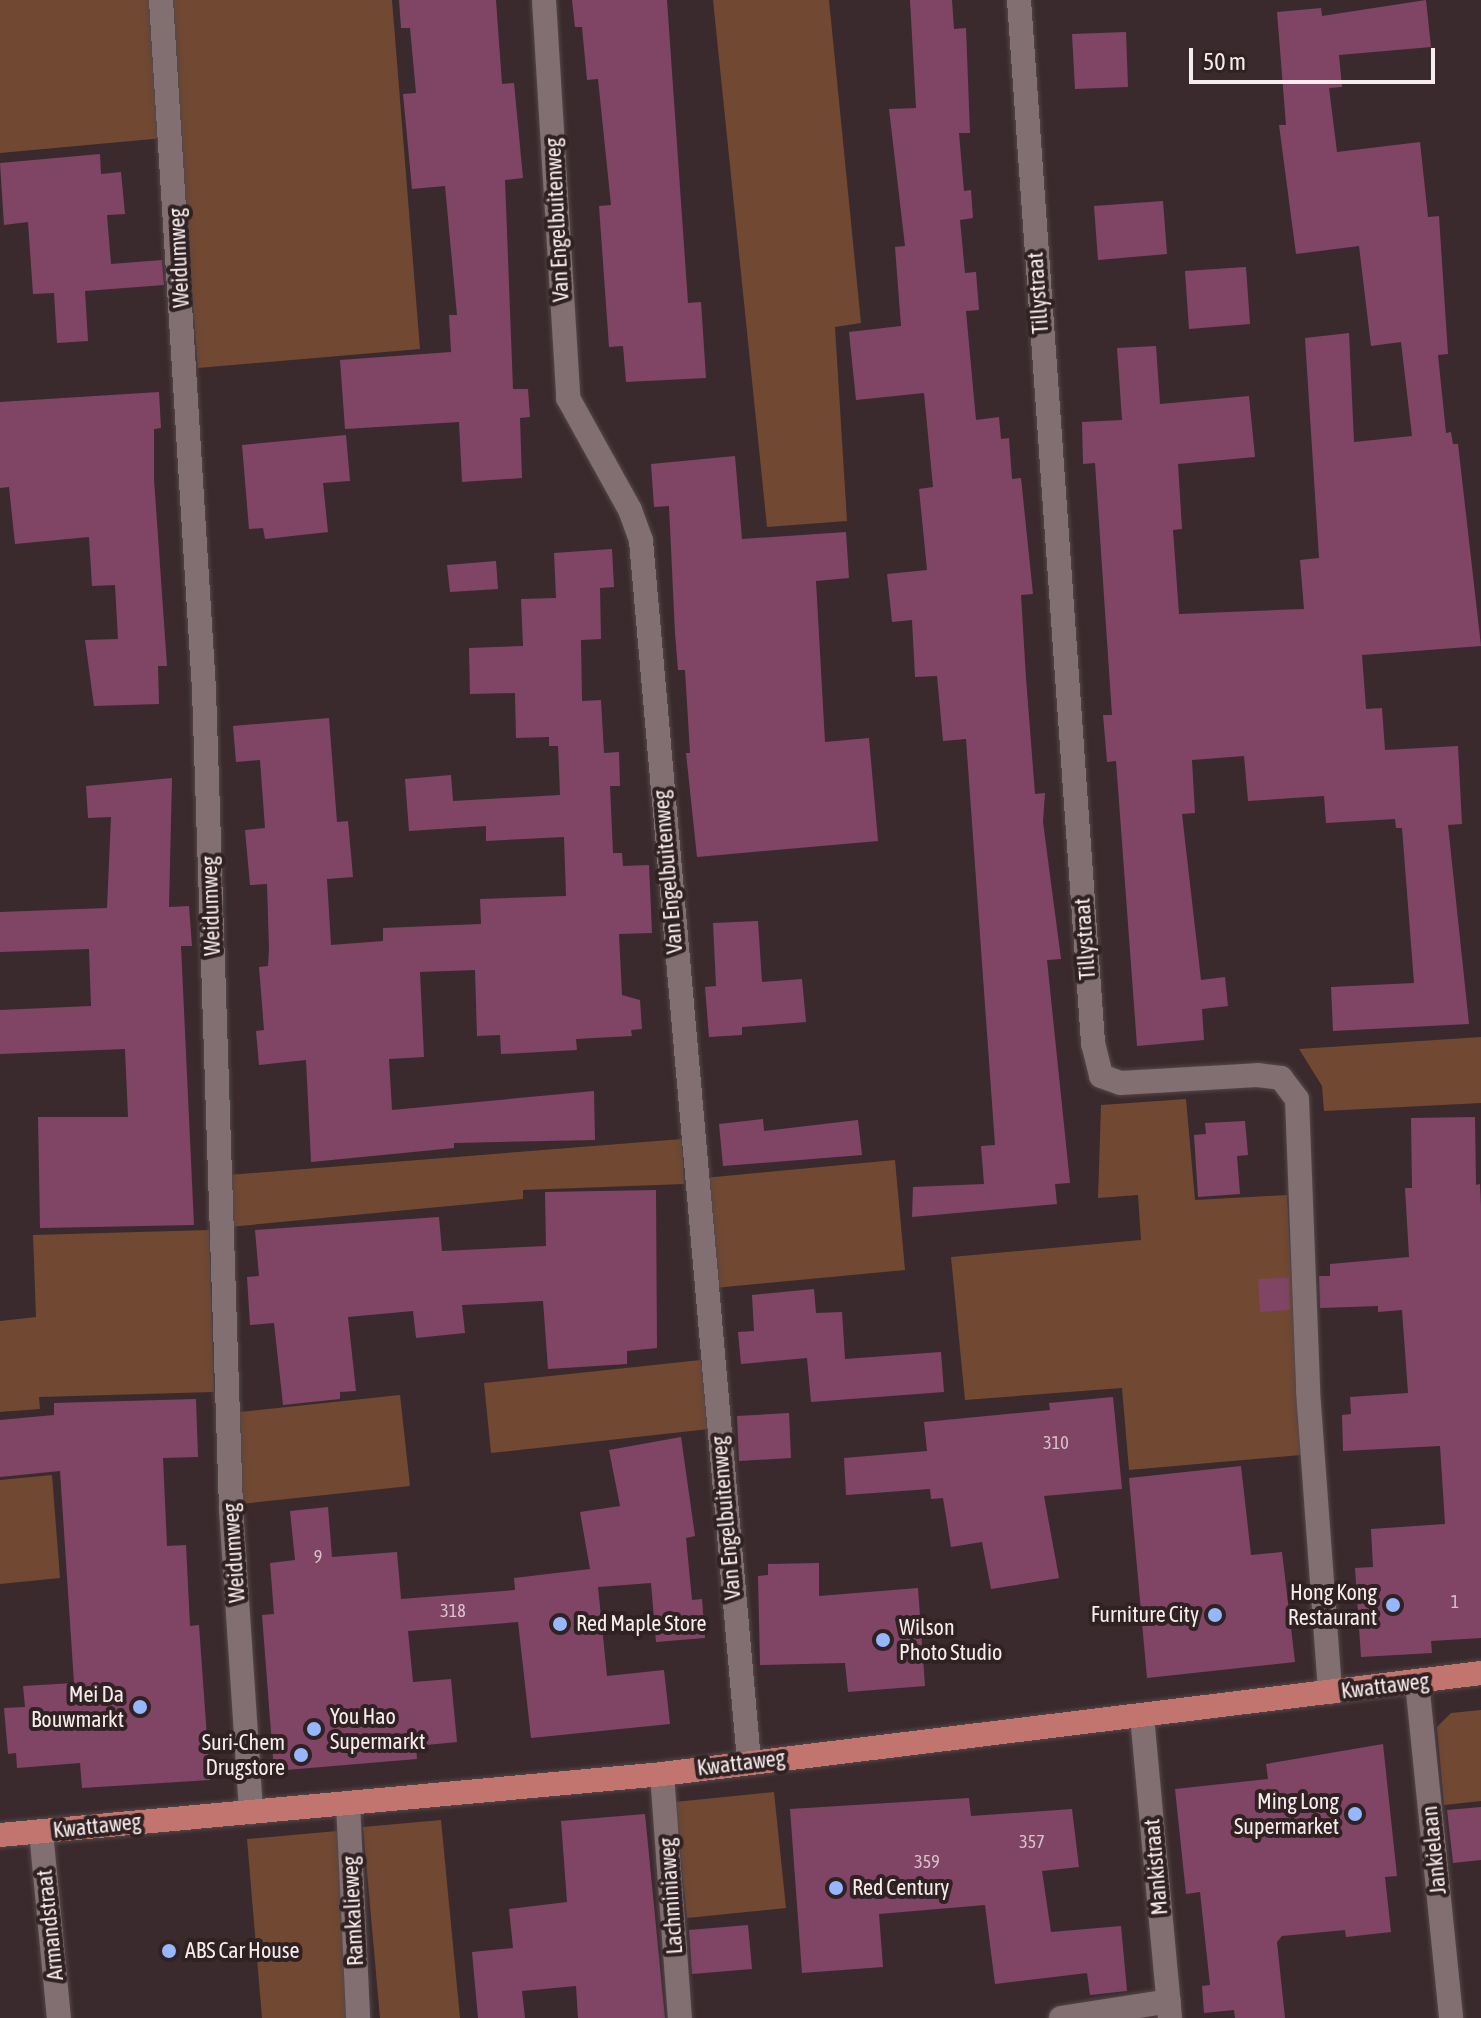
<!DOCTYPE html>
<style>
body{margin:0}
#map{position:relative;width:1481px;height:2018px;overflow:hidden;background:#3a2a2d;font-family:"Asap Condensed",sans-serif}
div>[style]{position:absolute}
.green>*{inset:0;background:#714832}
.building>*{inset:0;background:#804565}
.roads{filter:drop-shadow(0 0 2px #544749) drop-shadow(0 0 2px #544749)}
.minor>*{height:24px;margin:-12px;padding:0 12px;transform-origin:12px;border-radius:12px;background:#816f72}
.major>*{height:24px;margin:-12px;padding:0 12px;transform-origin:12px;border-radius:12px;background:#c2756e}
.dots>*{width:22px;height:22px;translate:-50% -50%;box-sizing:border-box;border:4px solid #302123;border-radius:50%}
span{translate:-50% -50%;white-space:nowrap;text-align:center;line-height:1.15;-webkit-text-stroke:8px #302123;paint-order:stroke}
.number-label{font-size:18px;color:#d9c2cb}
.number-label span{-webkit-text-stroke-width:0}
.street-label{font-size:22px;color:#f7eced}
.poi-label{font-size:22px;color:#f7eced}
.right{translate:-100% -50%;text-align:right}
.left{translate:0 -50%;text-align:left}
.scale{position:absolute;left:1189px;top:48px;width:246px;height:36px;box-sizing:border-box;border:4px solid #f7eced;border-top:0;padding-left:10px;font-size:24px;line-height:28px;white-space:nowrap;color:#f7eced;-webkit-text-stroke:6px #302123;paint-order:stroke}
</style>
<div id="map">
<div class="green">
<i style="clip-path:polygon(0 0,153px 0,164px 138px,0 153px)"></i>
<i style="clip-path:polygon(169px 0,392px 0,420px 349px,198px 368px)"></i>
<i style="clip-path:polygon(713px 0,829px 0,861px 323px,835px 327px,847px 521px,767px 527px)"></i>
<i style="clip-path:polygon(1481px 1037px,1481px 1103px,1324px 1111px,1322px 1086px,1299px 1049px)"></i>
<i style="clip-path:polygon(1186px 1099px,1195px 1200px,1287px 1195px,1301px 1455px,1129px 1470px,1122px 1388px,965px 1400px,951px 1257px,1141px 1240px,1138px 1195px,1098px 1198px,1101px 1105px)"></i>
<i style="clip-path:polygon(682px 1139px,684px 1184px,523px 1190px,523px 1199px,229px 1227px,228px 1175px)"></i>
<i style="clip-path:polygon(895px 1160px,905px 1270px,714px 1288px,704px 1178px)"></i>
<i style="clip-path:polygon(209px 1230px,214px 1392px,39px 1397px,40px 1409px,0 1412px,0 1321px,36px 1317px,33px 1235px)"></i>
<i style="clip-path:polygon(701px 1360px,709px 1429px,491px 1453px,484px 1383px)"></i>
<i style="clip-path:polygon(400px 1395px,410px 1486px,241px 1504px,240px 1412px)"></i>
<i style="clip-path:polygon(52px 1475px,60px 1578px,0 1584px,0 1480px)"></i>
<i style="clip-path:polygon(1481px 1710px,1481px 1801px,1444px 1805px,1437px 1727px,1451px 1713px)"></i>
<i style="clip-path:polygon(774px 1792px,786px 1908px,687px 1918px,675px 1802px)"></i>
<i style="clip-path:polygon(441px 1820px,460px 2018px,380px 2018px,363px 1827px)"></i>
<i style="clip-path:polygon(337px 1831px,352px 2018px,262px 2018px,247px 1839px)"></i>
</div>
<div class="building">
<i style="clip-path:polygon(399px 0,496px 0,502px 84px,514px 83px,523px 178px,505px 180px,513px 389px,528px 389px,530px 417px,520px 418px,522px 478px,462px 482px,459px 422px,345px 429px,340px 360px,451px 352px,449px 315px,457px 315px,445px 186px,412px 189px,403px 94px,416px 93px,410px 28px,401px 28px)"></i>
<i style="clip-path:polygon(572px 0,667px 0,688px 303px,701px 302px,706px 378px,626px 382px,623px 346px,609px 347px,599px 206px,611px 205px,598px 79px,587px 80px,582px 27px,575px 27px)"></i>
<i style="clip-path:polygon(910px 0,952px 0,954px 29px,966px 28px,970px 133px,959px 133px,964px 191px,971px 190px,973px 218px,960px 220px,965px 273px,976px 272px,979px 310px,966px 311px,976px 420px,999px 417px,1001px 439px,1009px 438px,1012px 479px,1021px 478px,1033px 594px,1021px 595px,1026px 678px,1035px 794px,1045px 793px,1043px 822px,1061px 959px,1047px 960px,1070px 1183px,1055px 1184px,1057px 1204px,912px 1217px,913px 1187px,984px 1184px,981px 1146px,995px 1145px,966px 739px,943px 741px,937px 676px,915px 677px,912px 620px,892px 622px,887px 574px,927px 570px,919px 489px,933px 487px,924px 393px,856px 400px,849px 332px,901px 326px,895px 247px,905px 246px,889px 109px,916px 108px)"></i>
<i style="clip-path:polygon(1426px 0,1431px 47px,1339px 55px,1342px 87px,1329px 88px,1337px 152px,1420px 142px,1428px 217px,1439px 216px,1448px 354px,1438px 355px,1446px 433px,1451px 432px,1453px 444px,1458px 444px,1481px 646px,1362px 655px,1366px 709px,1382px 708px,1385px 750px,1458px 746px,1462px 824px,1448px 825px,1469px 1024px,1333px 1031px,1331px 987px,1414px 983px,1402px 828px,1396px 828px,1395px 819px,1326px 823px,1324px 796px,1248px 801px,1244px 756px,1192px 760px,1195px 813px,1182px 814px,1201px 980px,1225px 977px,1228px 1006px,1202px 1009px,1204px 1040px,1137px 1046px,1116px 761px,1107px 762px,1103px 715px,1112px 715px,1095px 463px,1083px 464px,1082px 422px,1122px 420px,1117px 348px,1156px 346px,1160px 404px,1249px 396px,1255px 457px,1178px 464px,1182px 529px,1173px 530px,1179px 614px,1304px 609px,1300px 560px,1319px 558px,1305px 338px,1349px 333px,1354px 442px,1412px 436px,1401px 342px,1371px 346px,1359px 246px,1296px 254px,1279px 125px,1286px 125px,1277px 12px,1321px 8px,1322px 16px)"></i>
<i style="clip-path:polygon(1126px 32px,1128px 87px,1075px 89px,1072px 34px)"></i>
<i style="clip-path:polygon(100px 154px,101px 174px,121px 172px,125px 214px,107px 215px,111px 264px,162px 260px,164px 285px,85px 291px,88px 341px,57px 343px,54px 293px,33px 294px,28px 222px,4px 225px,0 163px)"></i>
<i style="clip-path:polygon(1163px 201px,1167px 254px,1098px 260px,1094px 206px)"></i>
<i style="clip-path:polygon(1246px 267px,1250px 324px,1189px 329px,1185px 271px)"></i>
<i style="clip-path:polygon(159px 392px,161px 428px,154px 429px,154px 479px,167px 666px,158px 666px,159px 704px,94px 706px,85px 640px,118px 639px,115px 585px,92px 586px,89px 537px,15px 544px,9px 487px,0 488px,0 402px)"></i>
<i style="clip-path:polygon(346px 435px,350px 481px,323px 483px,328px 532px,265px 539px,263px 528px,249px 529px,242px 445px)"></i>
<i style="clip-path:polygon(735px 456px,742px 539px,846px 532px,849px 578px,816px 581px,825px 742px,869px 738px,878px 841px,697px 857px,686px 753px,690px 753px,685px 670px,678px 670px,675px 633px,669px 506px,654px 507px,651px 464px)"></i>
<i style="clip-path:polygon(612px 549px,614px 587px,600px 588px,601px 639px,581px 640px,582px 701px,601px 700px,604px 753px,619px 752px,620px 786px,610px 786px,613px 853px,622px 853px,623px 866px,649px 865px,652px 933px,619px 934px,622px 995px,640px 1000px,642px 1029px,631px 1030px,632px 1036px,576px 1039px,577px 1050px,501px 1054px,500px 1035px,477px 1036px,475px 970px,420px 972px,424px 1057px,389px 1059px,392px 1110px,594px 1091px,595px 1140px,454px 1143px,454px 1148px,311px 1162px,306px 1060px,259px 1065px,256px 1031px,264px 1030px,259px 967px,268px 966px,269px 949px,267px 884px,250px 885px,245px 830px,265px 828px,260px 760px,236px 762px,233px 726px,329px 718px,337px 822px,348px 821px,353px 877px,327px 879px,331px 945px,383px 941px,383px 928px,481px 924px,480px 899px,566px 896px,564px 837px,486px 841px,486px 826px,409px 831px,405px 779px,451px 775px,453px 801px,560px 795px,558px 746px,549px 746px,549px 737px,516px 738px,515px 693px,470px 694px,469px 648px,523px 646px,521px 599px,556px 598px,554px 553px)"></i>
<i style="clip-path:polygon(496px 561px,498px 589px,450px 592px,447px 565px)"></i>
<i style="clip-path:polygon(172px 778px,169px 907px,189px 906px,192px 946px,181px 946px,194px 1225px,40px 1228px,38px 1117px,128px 1117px,125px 1049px,0 1054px,0 1010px,91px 1006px,89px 949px,0 952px,0 912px,107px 908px,111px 817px,88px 818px,86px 786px)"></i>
<i style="clip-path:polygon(758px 921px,762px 982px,802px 979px,806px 1022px,742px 1027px,742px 1035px,709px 1037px,705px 987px,716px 986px,713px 923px)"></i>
<i style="clip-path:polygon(1475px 1117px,1476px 1185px,1480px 1184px,1481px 1206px,1481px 1638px,1431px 1641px,1432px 1653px,1361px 1657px,1355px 1568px,1373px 1567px,1371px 1529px,1445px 1524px,1440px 1446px,1343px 1451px,1342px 1415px,1351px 1414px,1350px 1397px,1408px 1393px,1402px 1310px,1378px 1312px,1378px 1306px,1320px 1308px,1319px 1276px,1330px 1276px,1330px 1264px,1409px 1257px,1405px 1188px,1412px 1188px,1411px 1118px)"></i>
<i style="clip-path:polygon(763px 1119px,764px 1131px,858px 1120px,862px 1155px,723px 1166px,719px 1124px)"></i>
<i style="clip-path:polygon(1245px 1121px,1248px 1155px,1237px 1156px,1240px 1194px,1198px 1197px,1194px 1135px,1206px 1134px,1205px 1123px)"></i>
<i style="clip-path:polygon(656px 1190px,657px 1348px,627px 1351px,627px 1364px,548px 1369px,543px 1301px,462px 1305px,465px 1333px,416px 1338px,413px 1311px,348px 1317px,356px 1391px,340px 1392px,340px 1399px,283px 1405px,274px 1323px,250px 1325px,247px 1277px,259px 1276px,255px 1230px,439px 1217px,442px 1251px,546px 1246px,545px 1192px)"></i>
<i style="clip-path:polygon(1289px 1278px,1290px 1310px,1260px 1312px,1258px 1279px)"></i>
<i style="clip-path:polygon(814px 1289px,816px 1313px,842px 1312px,845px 1359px,941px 1352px,944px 1392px,811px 1402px,807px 1358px,741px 1364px,738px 1332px,754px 1331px,752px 1295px)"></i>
<i style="clip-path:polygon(1113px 1397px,1122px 1489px,1044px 1496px,1059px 1578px,991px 1589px,982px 1542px,951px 1547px,943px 1498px,931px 1499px,930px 1489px,846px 1495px,844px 1458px,927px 1451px,924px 1422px,1050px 1410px,1049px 1403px)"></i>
<i style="clip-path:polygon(196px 1399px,198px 1457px,163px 1458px,167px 1546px,186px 1545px,190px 1626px,199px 1625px,210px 1780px,82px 1788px,80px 1763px,17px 1768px,16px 1753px,8px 1754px,4px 1708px,25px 1707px,23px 1686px,74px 1683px,60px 1471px,0 1477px,0 1420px,54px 1415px,54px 1403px)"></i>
<i style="clip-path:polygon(789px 1413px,791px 1458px,739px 1461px,737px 1416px)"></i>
<i style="clip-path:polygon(681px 1437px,695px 1536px,686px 1538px,692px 1600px,702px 1599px,705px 1638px,656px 1642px,651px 1583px,598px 1587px,607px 1676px,664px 1670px,670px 1724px,531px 1738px,518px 1622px,408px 1631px,413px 1682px,451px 1679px,457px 1742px,416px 1746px,417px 1759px,274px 1771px,262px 1615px,274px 1614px,270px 1563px,295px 1560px,290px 1511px,328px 1507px,332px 1557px,397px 1552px,401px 1599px,515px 1590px,514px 1578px,590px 1569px,580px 1512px,620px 1506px,609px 1450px)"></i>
<i style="clip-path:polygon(1241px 1466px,1251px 1555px,1282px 1552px,1295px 1662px,1147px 1678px,1129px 1478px)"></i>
<i style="clip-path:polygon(819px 1563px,819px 1596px,918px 1588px,925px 1686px,848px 1692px,845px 1663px,760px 1665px,758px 1576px,768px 1575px,768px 1564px)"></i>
<i style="clip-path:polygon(1383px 1744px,1397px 1876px,1385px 1877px,1391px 1932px,1346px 1937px,1345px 1930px,1282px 1936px,1277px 1942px,1285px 2018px,1235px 2018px,1234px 2010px,1204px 2013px,1202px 1986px,1210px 1985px,1200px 1892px,1186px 1894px,1175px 1789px,1268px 1779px,1266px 1764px)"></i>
<i style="clip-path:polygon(969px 1798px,971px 1816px,1072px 1809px,1079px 1867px,1042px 1871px,1051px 1932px,1121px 1926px,1127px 1991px,1090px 1995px,1087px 1973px,995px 1984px,985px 1905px,879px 1914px,883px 1967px,802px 1973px,790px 1809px)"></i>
<i style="clip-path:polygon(1481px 1807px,1481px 1860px,1453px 1863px,1447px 1810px)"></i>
<i style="clip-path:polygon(645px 1814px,665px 2018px,578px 2018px,576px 1986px,522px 1991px,525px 2018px,478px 2018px,472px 1952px,513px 1948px,509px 1909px,567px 1902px,561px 1821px)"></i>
<i style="clip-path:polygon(748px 1925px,752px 1969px,692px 1974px,689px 1930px)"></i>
</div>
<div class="roads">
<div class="minor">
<i style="left:161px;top:0;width:691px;rotate:86.43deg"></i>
<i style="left:204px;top:690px;width:819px;rotate:88.11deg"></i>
<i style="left:231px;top:1509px;width:304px;rotate:86.2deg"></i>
<i style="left:544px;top:0;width:399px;rotate:86.5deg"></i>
<i style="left:568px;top:398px;width:128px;rotate:61deg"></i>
<i style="left:630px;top:510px;width:33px;rotate:70deg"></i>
<i style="left:641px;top:541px;width:1225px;rotate:84.94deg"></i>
<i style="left:1019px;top:0;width:1046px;rotate:85.94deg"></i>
<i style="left:1093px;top:1043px;width:34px;rotate:76deg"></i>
<i style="left:1101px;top:1076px;width:20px;rotate:20deg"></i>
<i style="left:1120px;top:1083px;width:137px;rotate:-3.3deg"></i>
<i style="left:1257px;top:1075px;width:24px;rotate:7deg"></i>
<i style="left:1281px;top:1078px;width:26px;rotate:53deg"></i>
<i style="left:1297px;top:1099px;width:292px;rotate:87.8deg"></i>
<i style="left:1308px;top:1391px;width:302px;rotate:85.8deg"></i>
<i style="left:1417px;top:1682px;width:338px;rotate:84.2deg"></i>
<i style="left:1142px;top:1716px;width:303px;rotate:84.7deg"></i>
<i style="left:662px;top:1774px;width:245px;rotate:85.8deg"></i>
<i style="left:348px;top:1803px;width:215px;rotate:87.3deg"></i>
<i style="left:41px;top:1832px;width:187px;rotate:84.5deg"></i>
<i style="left:1061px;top:2018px;width:109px;rotate:-8.9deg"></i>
</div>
<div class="major">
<i style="left:0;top:1835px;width:665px;rotate:-5.26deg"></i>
<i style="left:662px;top:1774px;width:825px;rotate:-7.03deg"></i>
</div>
</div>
<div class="dots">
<i style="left:1393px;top:1605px;background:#96b6fd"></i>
<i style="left:1215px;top:1615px;background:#96b6fd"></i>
<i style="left:560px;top:1624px;background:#96b6fd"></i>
<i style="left:883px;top:1640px;background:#96b6fd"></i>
<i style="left:140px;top:1707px;background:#96b6fd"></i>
<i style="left:314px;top:1729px;background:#96b6fd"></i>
<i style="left:301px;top:1755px;background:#96b6fd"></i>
<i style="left:1355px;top:1814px;background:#96b6fd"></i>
<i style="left:836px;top:1888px;background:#96b6fd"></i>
<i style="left:169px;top:1951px;background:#96b6fd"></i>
</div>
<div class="number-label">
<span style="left:1056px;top:1443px">310</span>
<span style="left:318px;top:1557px">9</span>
<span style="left:1455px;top:1602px">1</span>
<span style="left:453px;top:1611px">318</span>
<span style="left:1032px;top:1842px">357</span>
<span style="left:927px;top:1862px">359</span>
</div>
<div class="street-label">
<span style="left:557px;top:220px;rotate:-93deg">Van Engelbuitenweg</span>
<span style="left:179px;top:258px;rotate:-93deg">Weidumweg</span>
<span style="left:1038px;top:293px;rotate:-94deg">Tillystraat</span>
<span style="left:668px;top:872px;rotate:-95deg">Van Engelbuitenweg</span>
<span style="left:211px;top:906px;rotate:-92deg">Weidumweg</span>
<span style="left:1085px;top:939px;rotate:-94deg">Tillystraat</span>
<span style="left:726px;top:1518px;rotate:-95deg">Van Engelbuitenweg</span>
<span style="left:234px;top:1553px;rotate:-94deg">Weidumweg</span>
<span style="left:1385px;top:1686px;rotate:-7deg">Kwattaweg</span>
<span style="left:741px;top:1763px;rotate:-7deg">Kwattaweg</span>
<span style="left:97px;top:1826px;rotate:-6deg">Kwattaweg</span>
<span style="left:1434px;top:1850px;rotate:-96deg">Jankielaan</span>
<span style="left:1156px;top:1867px;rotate:-95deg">Mankistraat</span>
<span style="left:671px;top:1896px;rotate:-94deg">Lachminiaweg</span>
<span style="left:353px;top:1911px;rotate:-93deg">Ramkalieweg</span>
<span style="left:50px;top:1925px;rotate:-96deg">Armandstraat</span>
</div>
<div class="poi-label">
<span class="right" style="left:1377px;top:1605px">Hong Kong<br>Restaurant</span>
<span class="right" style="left:1199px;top:1615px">Furniture City</span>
<span class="left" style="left:576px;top:1624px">Red Maple Store</span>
<span class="left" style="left:899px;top:1640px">Wilson<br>Photo Studio</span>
<span class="right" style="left:124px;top:1707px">Mei Da<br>Bouwmarkt</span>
<span class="left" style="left:330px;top:1729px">You Hao<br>Supermarkt</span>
<span class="right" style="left:285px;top:1755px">Suri-Chem<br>Drugstore</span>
<span class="right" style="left:1339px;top:1814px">Ming Long<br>Supermarket</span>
<span class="left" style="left:852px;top:1888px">Red Century</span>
<span class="left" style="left:185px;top:1951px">ABS Car House</span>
</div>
<div class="scale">50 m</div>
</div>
